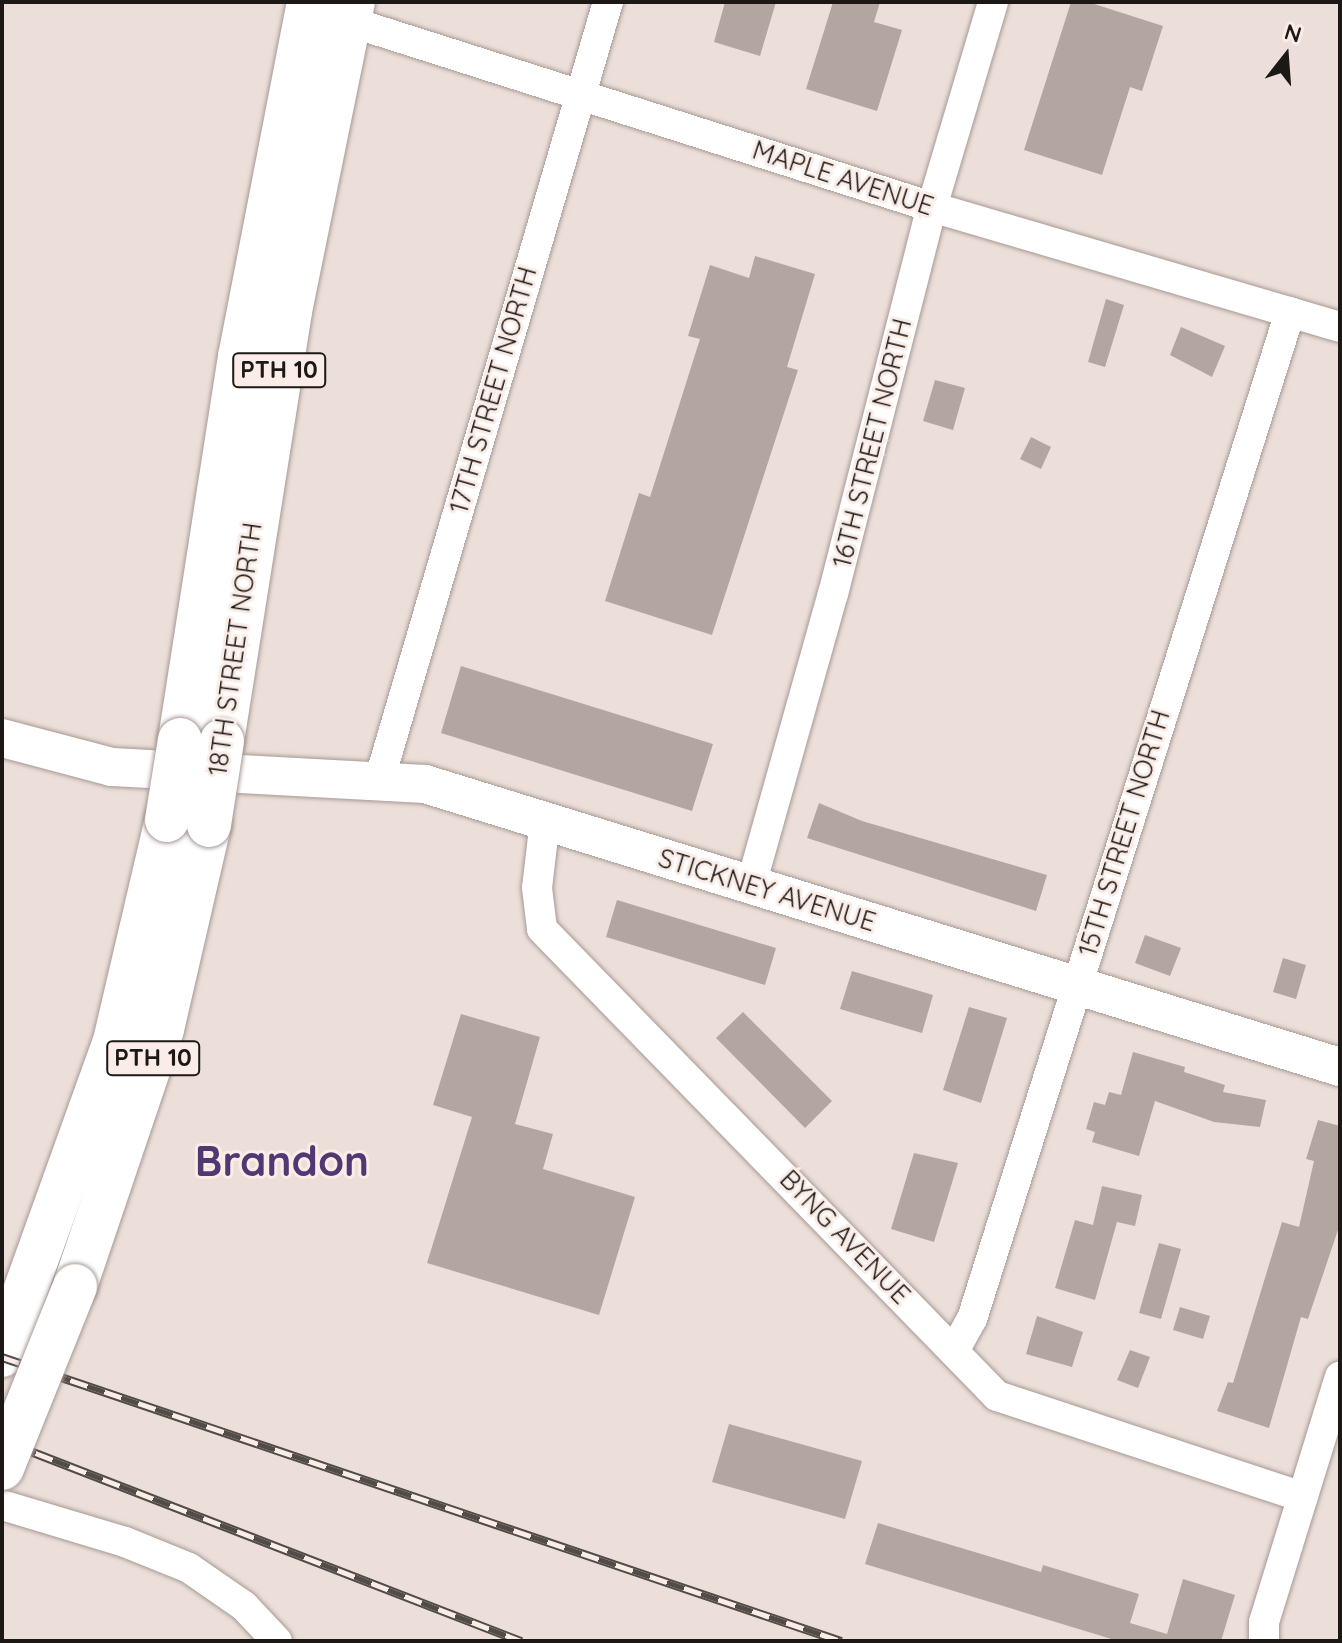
<!DOCTYPE html>
<style>
body{margin:0}
#map{position:relative;width:1342px;height:1643px;overflow:hidden;background:#ecdfd9;font-family:Quicksand,sans-serif}
div>[style]{position:absolute}
.building>*{inset:0;background:#b3a6a0}
.roads{filter:drop-shadow(0 0 2px #a69993) drop-shadow(0 0 2px #a69993)}
.minor>*{height:30px;margin:-15px;padding:0 15px;transform-origin:15px;border-radius:15px;background:#fff}
.tertiary>*{height:38px;margin:-19px;padding:0 19px;transform-origin:19px;border-radius:19px;background:#fff}
.primary>*{height:44px;margin:-22px;padding:0 22px;transform-origin:22px;border-radius:22px;background:#fff}
.rail>*{height:9px;margin-top:-4.5px;transform-origin:0;background:repeating-linear-gradient(90deg,#faece6 0 18px,#524c49 0 36px);box-sizing:border-box;border-block:2px solid #524c49}
.bridges{filter:drop-shadow(0 0 2px #a69993) drop-shadow(0 0 2px #a69993)}
.primary-bridge>*{height:44px;margin:-22px;padding:0 22px;transform-origin:22px;border-radius:22px;background:#fff}
span{translate:-50% -50%;white-space:nowrap;text-align:center;line-height:1.15;-webkit-text-stroke:6px #faece6;paint-order:stroke}
.shield-label span{padding:2px 6px;background:#faece6;border:2px solid;border-radius:6px;-webkit-text-stroke-width:0}
.shield-label{font-size:24px;color:#1c1816;font-weight:700}
.street-label{font-size:26px;color:#1c1816}
.town-label{font-size:42px;color:#513873;font-weight:700}
.frame{position:absolute;inset:0;border:4px solid #1c1816;pointer-events:none}
.north{position:absolute;left:1246px;top:16px;width:80px;height:80px;-webkit-text-stroke:6px #faece6;paint-order:stroke;rotate:17deg;font-size:22px;font-weight:700;line-height:32px;text-align:center;color:#1c1816}
.north::after{content:'';display:block;margin:auto;width:28px;height:36px;background:#1c1816;clip-path:polygon(50% 0,100% 100%,50% 72%,0 100%)}
</style>
<div id="map">
<div class="building">
<i style="clip-path:polygon(725px 2px,776px 2px,760px 56px,714px 42px)"></i>
<i style="clip-path:polygon(833px 2px,880px 2px,874px 22px,902px 30px,877px 111px,806px 89px)"></i>
<i style="clip-path:polygon(1071px 2px,1088px 2px,1163px 26px,1142px 91px,1130px 87px,1102px 175px,1024px 150px)"></i>
<i style="clip-path:polygon(755px 256px,815px 274px,787px 367px,798px 370px,712px 635px,605px 601px,639px 493px,650px 497px,700px 339px,688px 336px,710px 265px,749px 278px)"></i>
<i style="clip-path:polygon(1106px 299px,1124px 305px,1105px 367px,1088px 362px)"></i>
<i style="clip-path:polygon(1181px 327px,1225px 346px,1212px 377px,1170px 355px)"></i>
<i style="clip-path:polygon(935px 380px,965px 388px,953px 430px,923px 421px)"></i>
<i style="clip-path:polygon(1031px 437px,1051px 447px,1041px 469px,1020px 459px)"></i>
<i style="clip-path:polygon(461px 666px,713px 744px,692px 811px,441px 733px)"></i>
<i style="clip-path:polygon(819px 803px,862px 821px,1047px 875px,1036px 911px,807px 838px)"></i>
<i style="clip-path:polygon(617px 900px,776px 948px,765px 985px,606px 937px)"></i>
<i style="clip-path:polygon(1145px 935px,1181px 948px,1170px 976px,1135px 963px)"></i>
<i style="clip-path:polygon(1283px 958px,1306px 965px,1296px 999px,1273px 992px)"></i>
<i style="clip-path:polygon(852px 971px,933px 995px,922px 1033px,840px 1009px)"></i>
<i style="clip-path:polygon(969px 1007px,1007px 1018px,981px 1103px,943px 1090px)"></i>
<i style="clip-path:polygon(743px 1012px,832px 1101px,805px 1128px,716px 1038px)"></i>
<i style="clip-path:polygon(461px 1014px,540px 1037px,515px 1124px,553px 1134px,543px 1169px,635px 1197px,599px 1315px,427px 1263px,472px 1117px,433px 1105px)"></i>
<i style="clip-path:polygon(1133px 1052px,1185px 1067px,1184px 1072px,1225px 1085px,1223px 1092px,1266px 1100px,1260px 1127px,1214px 1122px,1155px 1101px,1139px 1156px,1092px 1142px,1095px 1132px,1086px 1129px,1094px 1102px,1105px 1105px,1109px 1092px,1121px 1095px)"></i>
<i style="clip-path:polygon(1318px 1120px,1340px 1126px,1340px 1224px,1308px 1319px,1301px 1317px,1269px 1428px,1217px 1411px,1228px 1382px,1233px 1383px,1282px 1222px,1299px 1227px,1314px 1161px,1306px 1159px)"></i>
<i style="clip-path:polygon(914px 1153px,958px 1163px,934px 1242px,891px 1229px)"></i>
<i style="clip-path:polygon(1102px 1186px,1142px 1195px,1135px 1226px,1117px 1222px,1095px 1300px,1055px 1288px,1075px 1220px,1093px 1225px)"></i>
<i style="clip-path:polygon(1159px 1243px,1181px 1249px,1161px 1319px,1139px 1313px)"></i>
<i style="clip-path:polygon(1180px 1307px,1210px 1316px,1203px 1339px,1173px 1330px)"></i>
<i style="clip-path:polygon(1037px 1316px,1083px 1332px,1072px 1367px,1026px 1354px)"></i>
<i style="clip-path:polygon(1130px 1350px,1150px 1357px,1138px 1388px,1117px 1380px)"></i>
<i style="clip-path:polygon(729px 1424px,862px 1461px,845px 1519px,712px 1482px)"></i>
<i style="clip-path:polygon(878px 1523px,1041px 1572px,1043px 1565px,1139px 1594px,1130px 1623px,1167px 1634px,1183px 1579px,1235px 1595px,1221px 1641px,1118px 1641px,865px 1564px)"></i>
</div>
<div class="roads">
<div class="minor">
<i style="left:348px;top:21px;width:613px;rotate:17.67deg"></i>
<i style="left:932px;top:207px;width:425px;rotate:16.4deg"></i>
<i style="left:380px;top:778px;width:809px;rotate:-73.63deg"></i>
<i style="left:545px;top:820px;width:68px;rotate:96.7deg"></i>
<i style="left:537px;top:888px;width:41px;rotate:83deg"></i>
<i style="left:542px;top:929px;width:652px;rotate:45.75deg"></i>
<i style="left:997px;top:1396px;width:322px;rotate:18.3deg"></i>
<i style="left:751px;top:885px;width:302px;rotate:-74.3deg"></i>
<i style="left:833px;top:594px;width:399px;rotate:-75.7deg"></i>
<i style="left:932px;top:207px;width:214px;rotate:-73.4deg"></i>
<i style="left:954px;top:1351px;width:37px;rotate:-61deg"></i>
<i style="left:972px;top:1319px;width:1056px;rotate:-72.47deg"></i>
<i style="left:2px;top:1505px;width:128px;rotate:16.7deg"></i>
<i style="left:125px;top:1542px;width:69px;rotate:22.1deg"></i>
<i style="left:189px;top:1568px;width:67px;rotate:34.6deg"></i>
<i style="left:244px;top:1606px;width:48px;rotate:46.7deg"></i>
<i style="left:1264px;top:1641px;width:19px;rotate:-90deg"></i>
<i style="left:1264px;top:1622px;width:257px;rotate:-72.8deg"></i>
</div>
<div class="tertiary">
<i style="left:2px;top:738px;width:114px;rotate:14.8deg"></i>
<i style="left:112px;top:767px;width:313px;rotate:3.1deg"></i>
<i style="left:425px;top:784px;width:958px;rotate:17.19deg"></i>
</div>
<div class="primary">
<i style="left:180px;top:740px;width:388px;rotate:-81.1deg"></i>
<i style="left:240px;top:357px;width:362px;rotate:-79deg"></i>
<i style="left:222px;top:741px;width:435px;rotate:-81deg"></i>
<i style="left:290px;top:311px;width:315px;rotate:-78.5deg"></i>
<i style="left:75px;top:1286px;width:271px;rotate:-71.3deg"></i>
<i style="left:162px;top:1029px;width:209px;rotate:-77deg"></i>
<i style="left:2px;top:1355px;width:334px;rotate:-70.2deg"></i>
<i style="left:115px;top:1041px;width:227px;rotate:-76.8deg"></i>
</div>
</div>
<div class="rail">
<i style="left:2px;top:1357px;width:886px;rotate:18.7deg"></i>
<i style="left:2px;top:1440px;width:557px;rotate:21.17deg"></i>
</div>
<div class="bridges">
<div class="primary-bridge">
<i style="left:167px;top:820px;width:81px;rotate:-80.8deg"></i>
<i style="left:209px;top:825px;width:85px;rotate:-81.2deg"></i>
<i style="left:2px;top:1468px;width:196px;rotate:-68.1deg"></i>
</div>
</div>
<div class="shield-label">
<span style="left:279px;top:370px">PTH 10</span>
<span style="left:153px;top:1058px">PTH 10</span>
</div>
<div class="street-label">
<span style="left:843px;top:178px;rotate:18deg">MAPLE AVENUE</span>
<span style="left:493px;top:390px;rotate:-74deg">17TH STREET NORTH</span>
<span style="left:872px;top:443px;rotate:-76deg">16TH STREET NORTH</span>
<span style="left:235px;top:649px;rotate:-82deg">18TH STREET NORTH</span>
<span style="left:1124px;top:833px;rotate:-73deg">15TH STREET NORTH</span>
<span style="left:767px;top:890px;rotate:17deg">STICKNEY AVENUE</span>
<span style="left:845px;top:1237px;rotate:46deg">BYNG AVENUE</span>
</div>
<div class="town-label">
<span style="left:282px;top:1161px">Brandon</span>
</div>
<div class="frame"></div>
<div class="north">N</div>
</div>
